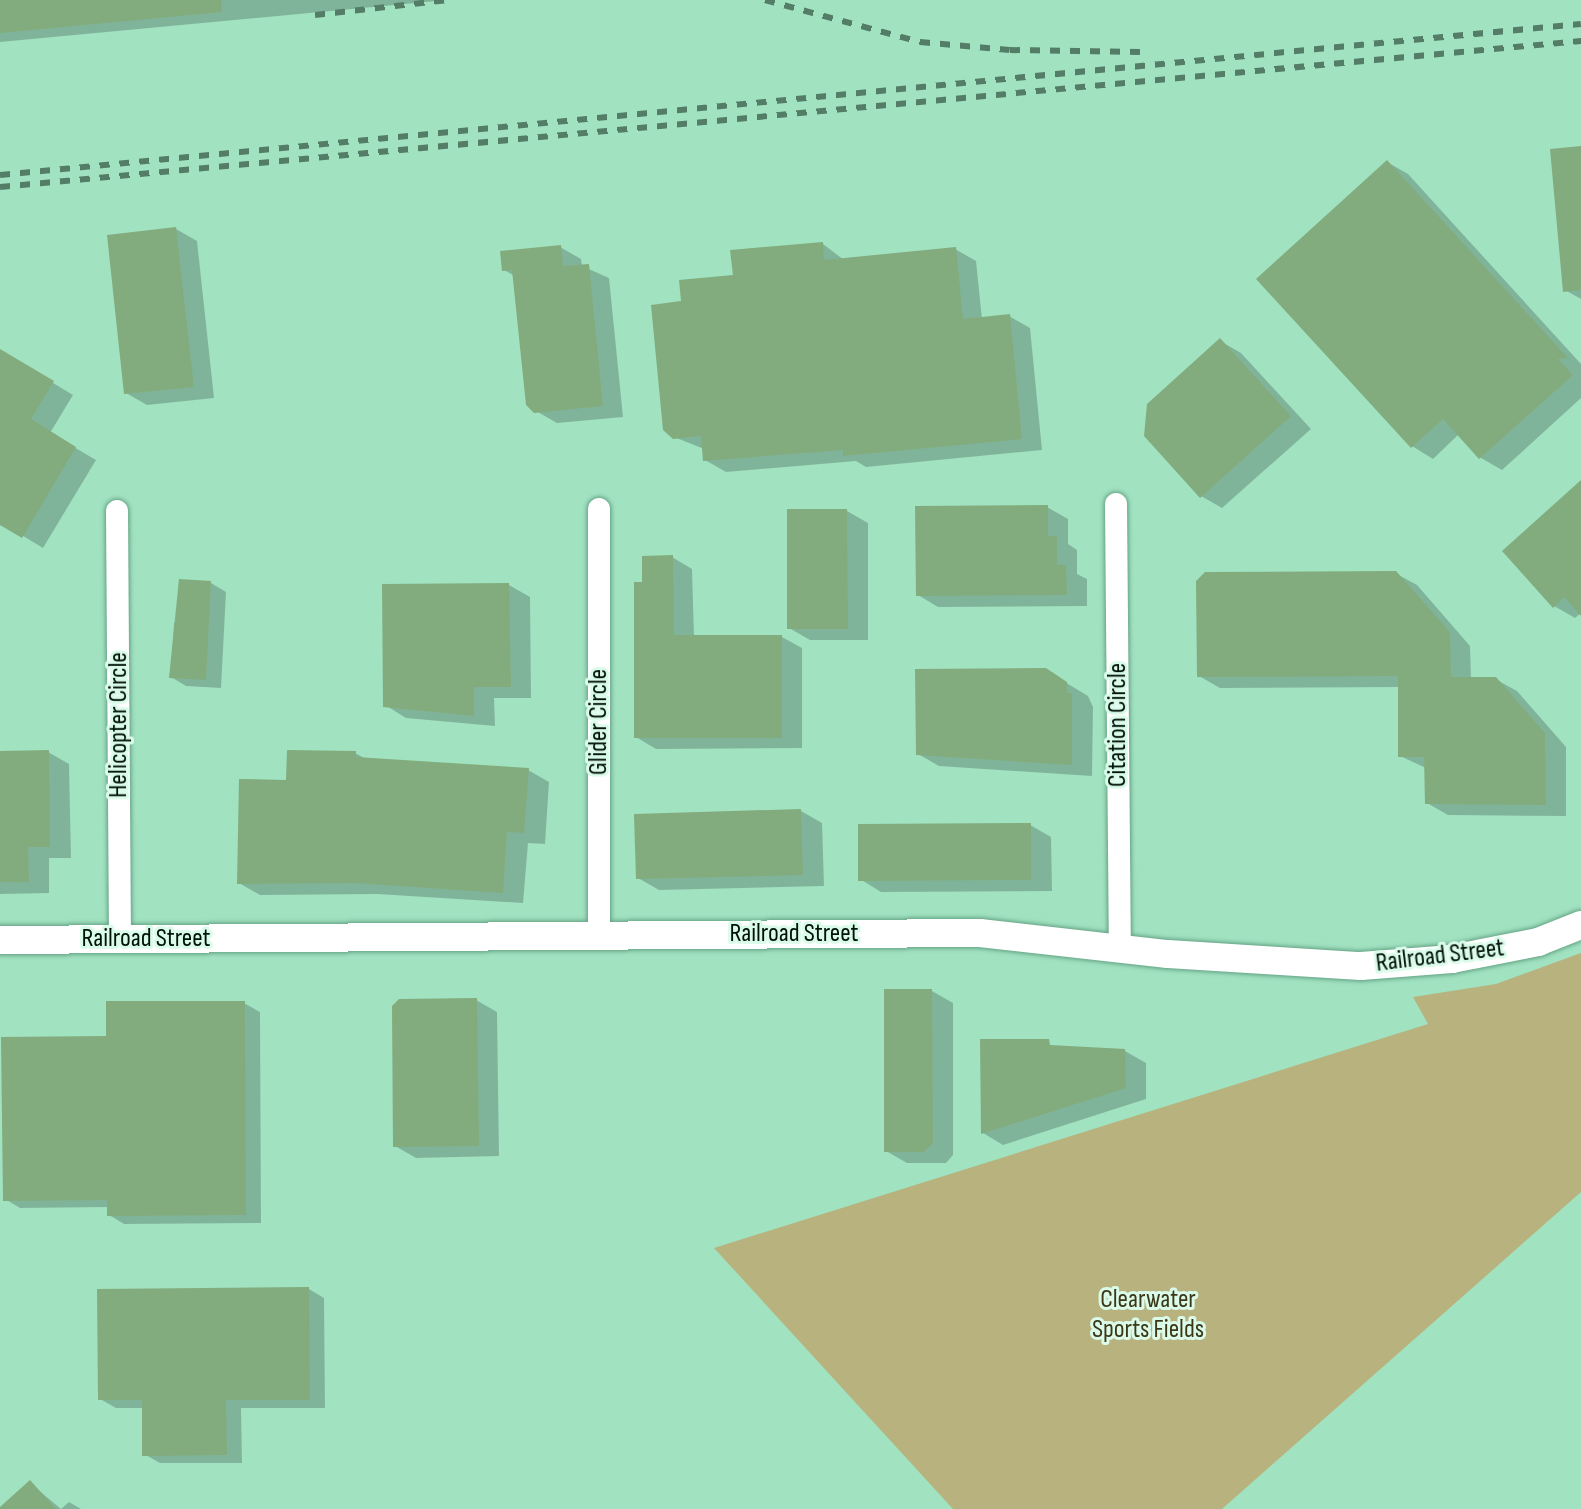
<!DOCTYPE html>
<style>
body{margin:0}
#map{position:relative;width:1581px;height:1509px;overflow:hidden;background:#a1e2c1;font-family:"Sofia Sans Condensed",sans-serif}
div>[style]{position:absolute}
.green>*{inset:0;background:#b8b27e}
.shadow>*{inset:0;background:#0003}
.building>*{inset:0;background:#82ac7d}
.roads{filter:drop-shadow(0 0 2px #65a485) drop-shadow(0 0 2px #65a485)}
.minor>*{height:22px;margin:-11px;padding:0 11px;transform-origin:11px;border-radius:11px;background:#fff}
.major>*{height:28px;margin:-14px;padding:0 14px;transform-origin:14px;border-radius:14px;background:#fff}
.rail>*{height:6px;margin-top:-3px;transform-origin:0;background:repeating-linear-gradient(90deg,#537d67 0 10px,transparent 0 20px)}
span{translate:-50% -50%;white-space:nowrap;text-align:center;line-height:1.15;-webkit-text-stroke:6px #dbfbea;paint-order:stroke}
.street-label{font-size:26px;color:#001107}
.park-label{font-size:26px;color:#3c3717}
</style>
<div id="map">
<div class="green">
<i style="clip-path:polygon(1581px 953px,1581px 1192px,1222px 1509px,953px 1509px,714px 1248px,1428px 1024px,1413px 997px,1496px 984px)"></i>
</div>
<div class="shadow">
<i style="clip-path:polygon(0 0,447px 0,0 42px)"></i>
<i style="clip-path:polygon(1581px 148px,1581px 299px,1565px 290px)"></i>
<i style="clip-path:polygon(1387px 162px,1408px 174px,1581px 364px,1581px 398px,1502px 470px,1481px 458px,1459px 434px,1433px 459px,1412px 446px)"></i>
<i style="clip-path:polygon(176px 229px,197px 241px,214px 398px,147px 405px,126px 393px)"></i>
<i style="clip-path:polygon(823px 244px,844px 260px,955px 249px,976px 261px,982px 319px,1009px 316px,1030px 328px,1042px 450px,866px 467px,856px 461px,726px 472px,705px 460px,704px 449px,674px 437px,683px 303px,735px 277px)"></i>
<i style="clip-path:polygon(560px 247px,581px 259px,582px 266px,609px 278px,623px 417px,557px 423px,536px 411px,515px 276px,504px 270px)"></i>
<i style="clip-path:polygon(1220px 341px,1241px 353px,1311px 429px,1222px 508px,1201px 496px)"></i>
<i style="clip-path:polygon(0 351px,73px 395px,50px 433px,96px 460px,43px 548px,0 522px)"></i>
<i style="clip-path:polygon(1581px 483px,1581px 613px,1575px 618px,1554px 606px)"></i>
<i style="clip-path:polygon(1047px 507px,1068px 519px,1068px 544px,1077px 550px,1077px 574px,1087px 579px,1087px 606px,938px 607px,918px 595px)"></i>
<i style="clip-path:polygon(847px 511px,868px 523px,868px 640px,810px 640px,789px 628px)"></i>
<i style="clip-path:polygon(672px 557px,692px 569px,694px 637px,782px 637px,802px 648px,802px 748px,656px 749px,636px 737px,644px 584px)"></i>
<i style="clip-path:polygon(1395px 573px,1417px 585px,1470px 646px,1471px 679px,1495px 679px,1517px 691px,1566px 747px,1566px 816px,1448px 815px,1427px 803px,1426px 768px,1400px 756px,1400px 687px,1220px 688px,1199px 676px)"></i>
<i style="clip-path:polygon(211px 583px,226px 592px,221px 688px,186px 686px,171px 677px,174px 623px)"></i>
<i style="clip-path:polygon(509px 585px,530px 597px,531px 698px,494px 698px,495px 726px,406px 718px,385px 705px)"></i>
<i style="clip-path:polygon(1045px 670px,1088px 696px,1093px 707px,1092px 776px,939px 766px,918px 754px)"></i>
<i style="clip-path:polygon(48px 752px,69px 764px,71px 858px,49px 858px,49px 893px,0 894px,0 753px)"></i>
<i style="clip-path:polygon(355px 753px,366px 759px,528px 770px,549px 782px,545px 844px,528px 843px,523px 903px,377px 894px,260px 895px,239px 883px,288px 782px)"></i>
<i style="clip-path:polygon(801px 811px,822px 823px,824px 886px,659px 890px,638px 878px)"></i>
<i style="clip-path:polygon(1030px 825px,1051px 837px,1052px 891px,881px 892px,860px 879px)"></i>
<i style="clip-path:polygon(932px 991px,953px 1003px,953px 1155px,946px 1163px,907px 1163px,886px 1151px)"></i>
<i style="clip-path:polygon(476px 1000px,497px 1012px,499px 1156px,416px 1158px,395px 1146px)"></i>
<i style="clip-path:polygon(244px 1003px,260px 1012px,261px 1223px,124px 1224px,109px 1215px,109px 1207px,20px 1208px,5px 1199px,108px 1038px)"></i>
<i style="clip-path:polygon(982px 1041px,1125px 1051px,1146px 1063px,1146px 1099px,1003px 1145px,983px 1133px)"></i>
<i style="clip-path:polygon(309px 1289px,324px 1298px,325px 1408px,241px 1408px,242px 1463px,160px 1463px,144px 1454px,144px 1408px,116px 1408px,100px 1399px)"></i>
<i style="clip-path:polygon(30px 1483px,61px 1509px,69px 1502px,81px 1509px,1px 1509px)"></i>
</div>
<div class="building">
<i style="clip-path:polygon(0 0,221px 0,222px 12px,0 33px)"></i>
<i style="clip-path:polygon(1581px 146px,1581px 290px,1563px 292px,1550px 149px)"></i>
<i style="clip-path:polygon(1387px 160px,1568px 358px,1558px 359px,1573px 375px,1479px 459px,1443px 419px,1411px 448px,1256px 279px)"></i>
<i style="clip-path:polygon(176px 227px,194px 387px,124px 394px,107px 235px)"></i>
<i style="clip-path:polygon(823px 242px,824px 260px,956px 247px,963px 319px,1010px 314px,1022px 439px,843px 456px,843px 450px,703px 461px,701px 436px,673px 439px,663px 430px,651px 305px,681px 301px,679px 280px,733px 275px,730px 250px)"></i>
<i style="clip-path:polygon(561px 245px,563px 266px,589px 264px,603px 406px,534px 413px,526px 405px,512px 270px,502px 271px,500px 251px)"></i>
<i style="clip-path:polygon(1220px 338px,1291px 416px,1200px 498px,1144px 436px,1147px 404px)"></i>
<i style="clip-path:polygon(0 349px,54px 381px,31px 419px,76px 447px,22px 538px,0 525px)"></i>
<i style="clip-path:polygon(1581px 480px,1581px 616px,1564px 597px,1553px 608px,1502px 551px)"></i>
<i style="clip-path:polygon(1048px 505px,1048px 536px,1057px 536px,1057px 565px,1066px 565px,1067px 595px,916px 596px,915px 506px)"></i>
<i style="clip-path:polygon(787px 509px,847px 509px,848px 629px,787px 629px)"></i>
<i style="clip-path:polygon(673px 555px,674px 635px,782px 635px,782px 738px,634px 738px,634px 582px,642px 582px,642px 556px)"></i>
<i style="clip-path:polygon(1396px 571px,1450px 632px,1451px 677px,1496px 677px,1545px 733px,1546px 805px,1425px 804px,1424px 757px,1398px 757px,1398px 676px,1197px 677px,1196px 581px,1205px 572px)"></i>
<i style="clip-path:polygon(179px 579px,211px 581px,206px 680px,169px 678px)"></i>
<i style="clip-path:polygon(509px 583px,511px 687px,474px 687px,474px 716px,383px 707px,382px 584px)"></i>
<i style="clip-path:polygon(1046px 668px,1067px 682px,1067px 693px,1072px 693px,1072px 765px,916px 755px,915px 669px)"></i>
<i style="clip-path:polygon(49px 750px,50px 847px,28px 847px,29px 882px,0 882px,0 751px)"></i>
<i style="clip-path:polygon(287px 750px,356px 751px,356px 757px,529px 768px,524px 833px,507px 832px,503px 893px,354px 883px,237px 884px,239px 779px,286px 780px)"></i>
<i style="clip-path:polygon(801px 809px,803px 875px,636px 879px,634px 814px)"></i>
<i style="clip-path:polygon(1031px 823px,1031px 880px,858px 881px,858px 824px)"></i>
<i style="clip-path:polygon(884px 989px,932px 989px,933px 1143px,924px 1152px,884px 1152px)"></i>
<i style="clip-path:polygon(477px 998px,479px 1146px,393px 1147px,392px 1006px,399px 999px)"></i>
<i style="clip-path:polygon(106px 1001px,245px 1001px,246px 1215px,107px 1216px,107px 1200px,3px 1201px,1px 1037px,106px 1036px)"></i>
<i style="clip-path:polygon(980px 1039px,1049px 1039px,1050px 1045px,1125px 1049px,1126px 1088px,981px 1134px)"></i>
<i style="clip-path:polygon(309px 1287px,310px 1400px,226px 1400px,227px 1455px,142px 1456px,142px 1400px,98px 1400px,97px 1289px)"></i>
<i style="clip-path:polygon(30px 1480px,56px 1509px,0 1509px,0 1507px)"></i>
</div>
<div class="roads">
<div class="minor">
<i style="left:1116px;top:504px;width:442px;rotate:89.5deg"></i>
<i style="left:599px;top:509px;width:426px;rotate:90deg"></i>
<i style="left:117px;top:511px;width:428px;rotate:89.6deg"></i>
</div>
<div class="major">
<i style="left:0;top:940px;width:980px;rotate:-0.41deg"></i>
<i style="left:980px;top:933px;width:189px;rotate:6.4deg"></i>
<i style="left:1168px;top:954px;width:193px;rotate:3.6deg"></i>
<i style="left:1361px;top:966px;width:91px;rotate:-4.4deg"></i>
<i style="left:1452px;top:959px;width:88px;rotate:-11.2deg"></i>
<i style="left:1538px;top:942px;width:46px;rotate:-21.6deg"></i>
</div>
</div>
<div class="rail">
<i style="left:765px;top:0;width:161px;rotate:15.2deg"></i>
<i style="left:920px;top:42px;width:90px;rotate:5.1deg"></i>
<i style="left:1010px;top:50px;width:130px;rotate:0.9deg"></i>
<i style="left:315px;top:15px;width:134px;rotate:-6.4deg"></i>
<i style="left:0;top:175px;width:1588px;rotate:-5.46deg"></i>
<i style="left:0;top:187px;width:1588px;rotate:-5.28deg"></i>
</div>
<div class="street-label">
<span style="left:599px;top:722px;rotate:-90deg">Glider Circle</span>
<span style="left:119px;top:725px;rotate:-90deg">Helicopter Circle</span>
<span style="left:1118px;top:725px;rotate:-90deg">Citation Circle</span>
<span style="left:794px;top:934px">Railroad Street</span>
<span style="left:146px;top:939px">Railroad Street</span>
<span style="left:1440px;top:956px;rotate:-7deg">Railroad Street</span>
</div>
<div class="park-label">
<span style="left:1148px;top:1315px">Clearwater<br>Sports Fields</span>
</div>
</div>
